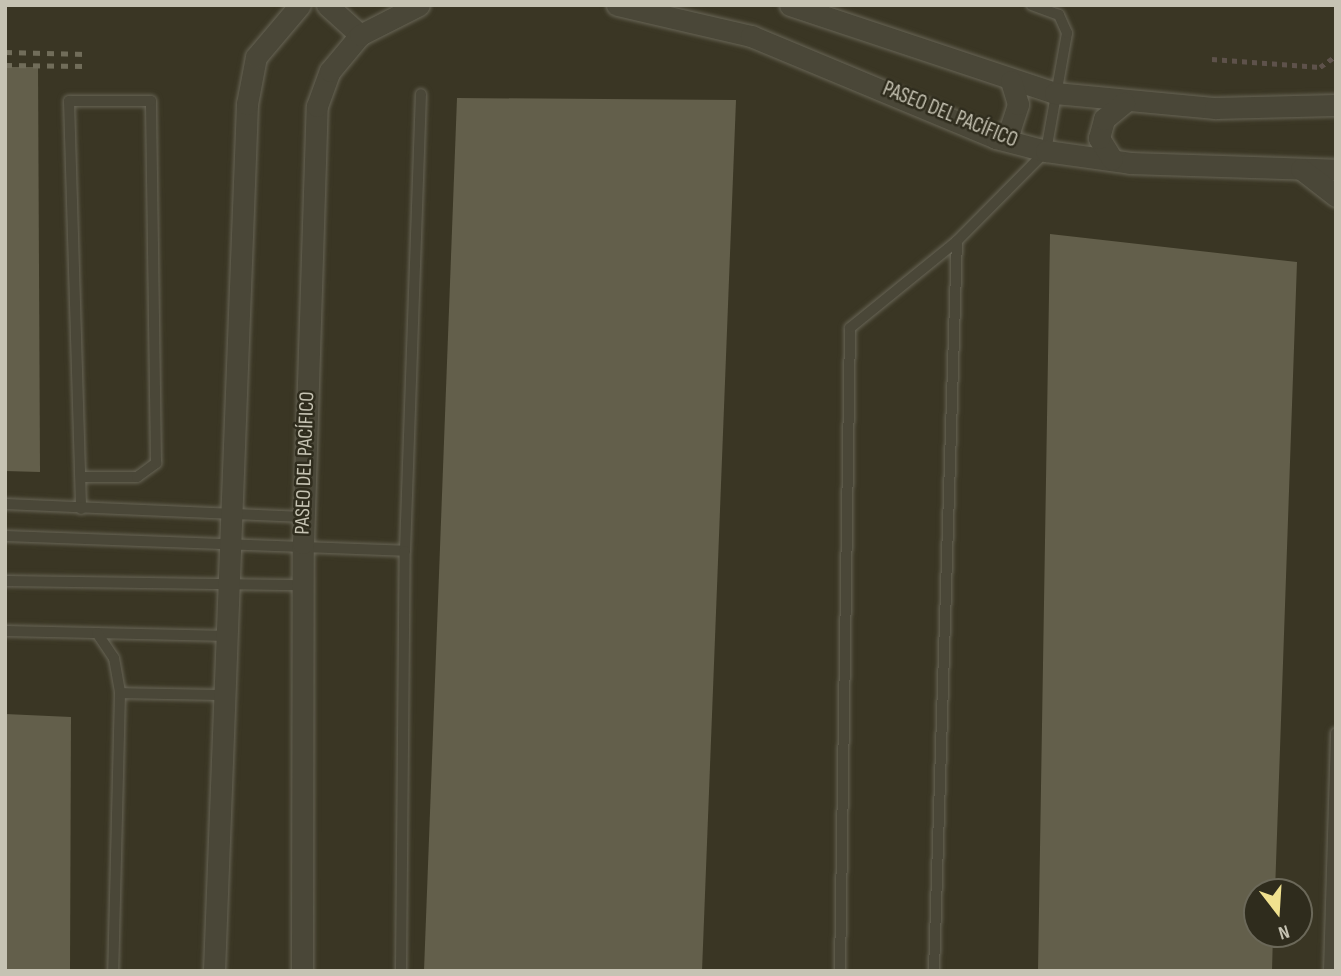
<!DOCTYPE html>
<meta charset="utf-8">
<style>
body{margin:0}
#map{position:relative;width:1341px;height:976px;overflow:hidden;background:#3a3624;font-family:"Sofia Sans Condensed",sans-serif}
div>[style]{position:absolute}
.building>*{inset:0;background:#635f4b}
.path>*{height:4.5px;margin-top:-2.25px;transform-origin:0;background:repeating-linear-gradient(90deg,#5e524b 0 5px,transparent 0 10px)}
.roads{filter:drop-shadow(0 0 2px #686556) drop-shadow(0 0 2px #686556)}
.lane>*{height:10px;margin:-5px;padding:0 5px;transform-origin:5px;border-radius:5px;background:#4a4738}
.street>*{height:21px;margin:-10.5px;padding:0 10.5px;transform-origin:10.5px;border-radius:10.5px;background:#4a4738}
.rail>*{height:5px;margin-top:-2.5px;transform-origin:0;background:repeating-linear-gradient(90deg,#716d5a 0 7px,transparent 0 14px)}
span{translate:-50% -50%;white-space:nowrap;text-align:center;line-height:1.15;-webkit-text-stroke:5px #2f2c1d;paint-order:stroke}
.street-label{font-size:21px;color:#c6c3b3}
.frame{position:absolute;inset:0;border:7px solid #c6c3b3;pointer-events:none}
.north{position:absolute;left:1243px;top:878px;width:70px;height:70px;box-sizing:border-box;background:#2f2c1d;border:2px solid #6b6859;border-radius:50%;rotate:163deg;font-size:19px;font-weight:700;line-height:28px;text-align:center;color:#c6c3b3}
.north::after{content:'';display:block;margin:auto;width:24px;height:32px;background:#f0e18f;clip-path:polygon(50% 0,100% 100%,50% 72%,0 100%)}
</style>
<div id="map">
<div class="building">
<i style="clip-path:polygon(5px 67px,38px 67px,40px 472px,5px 471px)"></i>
<i style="clip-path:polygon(457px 98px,736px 100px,702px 971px,424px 971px)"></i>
<i style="clip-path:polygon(1050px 234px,1297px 262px,1275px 892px,1257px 892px,1257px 934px,1273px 934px,1272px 971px,1038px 971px)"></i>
<i style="clip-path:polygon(5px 714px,71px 717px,70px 971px,5px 971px)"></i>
</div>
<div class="path">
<i style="left:1212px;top:59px;width:108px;rotate:4.2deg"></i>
<i style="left:1320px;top:67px;width:19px;rotate:-35deg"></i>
</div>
<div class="roads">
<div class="lane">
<i style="left:81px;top:477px;width:56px"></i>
<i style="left:137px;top:477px;width:24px;rotate:-36deg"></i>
<i style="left:156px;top:463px;width:362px;rotate:-90.8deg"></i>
<i style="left:151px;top:101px;width:82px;rotate:180deg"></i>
<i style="left:69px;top:101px;width:408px;rotate:88.3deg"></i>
<i style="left:5px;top:504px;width:299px;rotate:2.5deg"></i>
<i style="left:5px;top:536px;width:400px;rotate:2.1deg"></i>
<i style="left:405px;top:551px;width:457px;rotate:-88deg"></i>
<i style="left:5px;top:581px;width:298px;rotate:0.8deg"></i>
<i style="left:5px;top:631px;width:224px;rotate:1.3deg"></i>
<i style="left:97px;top:633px;width:30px;rotate:56deg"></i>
<i style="left:114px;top:658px;width:36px;rotate:80deg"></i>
<i style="left:120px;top:693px;width:278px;rotate:91.4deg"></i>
<i style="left:120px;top:693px;width:106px;rotate:1.1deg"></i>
<i style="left:401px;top:971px;width:420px;rotate:-89.5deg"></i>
<i style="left:840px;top:971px;width:643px;rotate:-89.11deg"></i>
<i style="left:850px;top:328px;width:138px;rotate:-39.1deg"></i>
<i style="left:957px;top:241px;width:127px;rotate:-45.3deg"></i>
<i style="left:1046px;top:151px;width:120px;rotate:-79.9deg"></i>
<i style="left:1067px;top:33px;width:20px;rotate:-114deg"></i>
<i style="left:1059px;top:15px;width:29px;rotate:-160deg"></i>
<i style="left:934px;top:971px;width:730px;rotate:-88.2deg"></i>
<i style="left:1329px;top:971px;width:238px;rotate:-88.3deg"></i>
</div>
<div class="street">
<i style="left:327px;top:5px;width:45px;rotate:42.3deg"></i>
<i style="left:617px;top:5px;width:138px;rotate:13deg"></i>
<i style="left:751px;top:36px;width:265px;rotate:22.6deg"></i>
<i style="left:996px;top:138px;width:52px;rotate:14.6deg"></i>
<i style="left:1046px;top:151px;width:85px;rotate:8.1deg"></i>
<i style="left:1130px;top:163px;width:206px;rotate:1.9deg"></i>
<i style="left:790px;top:5px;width:279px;rotate:18.4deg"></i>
<i style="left:1055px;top:93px;width:161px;rotate:5.4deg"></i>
<i style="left:1215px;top:108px;width:121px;rotate:-1.4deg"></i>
<i style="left:996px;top:138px;width:17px;rotate:-33deg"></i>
<i style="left:1010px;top:129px;width:26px;rotate:-72deg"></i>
<i style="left:1018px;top:104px;width:24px;rotate:-107deg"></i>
<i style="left:1112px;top:159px;width:25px;rotate:-122deg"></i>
<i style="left:1099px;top:138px;width:20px;rotate:-75deg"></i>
<i style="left:1104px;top:119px;width:26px;rotate:-39deg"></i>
<i style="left:1301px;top:169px;width:44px;rotate:37.6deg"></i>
<i style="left:214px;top:971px;width:868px;rotate:-87.82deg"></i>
<i style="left:247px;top:104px;width:48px;rotate:-79.2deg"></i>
<i style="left:256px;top:57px;width:68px;rotate:-49.8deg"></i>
<i style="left:302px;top:971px;width:428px;rotate:-89.9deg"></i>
<i style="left:303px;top:543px;width:437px;rotate:-88.2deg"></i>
<i style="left:317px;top:106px;width:37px;rotate:-70deg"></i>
<i style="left:330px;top:71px;width:47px;rotate:-50.2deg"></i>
<i style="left:360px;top:35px;width:66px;rotate:-27deg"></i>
</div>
</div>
<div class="rail">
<i style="left:5px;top:52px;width:81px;rotate:1.4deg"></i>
<i style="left:5px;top:65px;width:80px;rotate:0.7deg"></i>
</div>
<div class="street-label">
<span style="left:950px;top:115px;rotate:22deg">PASEO DEL PACÍFICO</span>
<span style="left:305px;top:463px;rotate:-88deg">PASEO DEL PACÍFICO</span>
</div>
<div class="frame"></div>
<div class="north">N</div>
</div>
